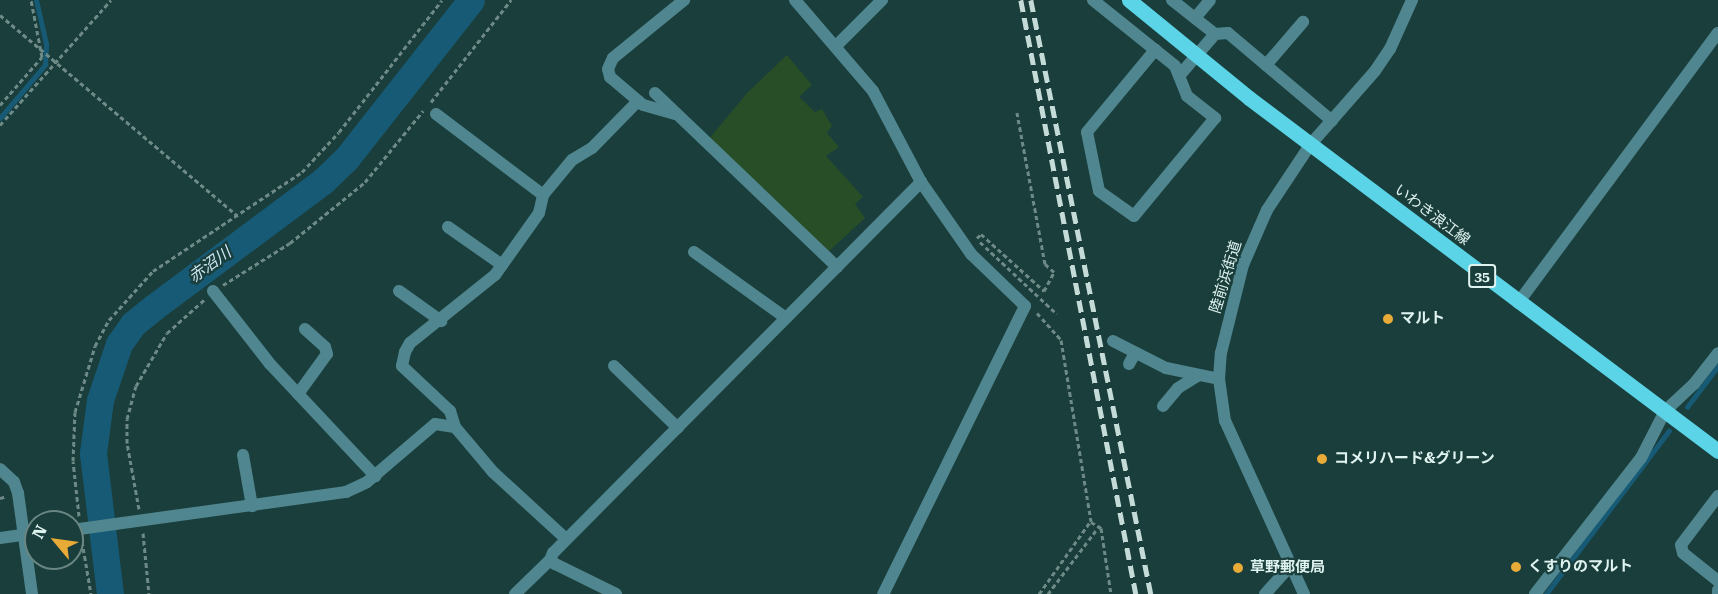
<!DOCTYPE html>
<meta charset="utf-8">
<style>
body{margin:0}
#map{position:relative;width:1718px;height:594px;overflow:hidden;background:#1a3e3b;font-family:"Roboto Serif","Noto Sans JP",serif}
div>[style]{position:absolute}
.green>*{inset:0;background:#274e27}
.stream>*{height:4.5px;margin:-2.25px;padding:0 2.25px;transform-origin:2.25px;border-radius:2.25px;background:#175a75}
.river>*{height:27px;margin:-13.5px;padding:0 13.5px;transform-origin:13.5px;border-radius:13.5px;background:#175a75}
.path>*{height:3px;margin-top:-1.5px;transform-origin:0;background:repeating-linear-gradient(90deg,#6d8a87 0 4.5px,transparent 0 7.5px)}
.minor>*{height:12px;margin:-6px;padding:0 6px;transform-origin:6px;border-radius:6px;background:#50868f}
.tertiary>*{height:12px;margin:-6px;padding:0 6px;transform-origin:6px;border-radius:6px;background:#50868f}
.primary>*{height:15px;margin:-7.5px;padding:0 7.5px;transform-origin:7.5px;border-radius:7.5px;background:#5ad4e6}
.rail>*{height:4.5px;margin-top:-2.25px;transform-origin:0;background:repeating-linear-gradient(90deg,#c4dbd8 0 12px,transparent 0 18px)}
.minor-bridge>*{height:12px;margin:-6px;padding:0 6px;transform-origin:6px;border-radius:6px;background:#50868f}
.primary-bridge>*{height:15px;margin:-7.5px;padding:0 7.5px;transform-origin:7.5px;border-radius:7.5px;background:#5ad4e6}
.dots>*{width:16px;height:16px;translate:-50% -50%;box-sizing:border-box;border:3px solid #1a3e3b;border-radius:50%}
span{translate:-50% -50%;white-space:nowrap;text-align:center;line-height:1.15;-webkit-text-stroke:4.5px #1a3e3b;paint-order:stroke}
.shield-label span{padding:2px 4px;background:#1a3e3b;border:2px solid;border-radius:4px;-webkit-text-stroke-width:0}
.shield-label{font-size:14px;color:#dff3f0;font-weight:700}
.street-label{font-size:15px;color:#dff3f0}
.poi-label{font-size:15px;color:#dff3f0;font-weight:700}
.left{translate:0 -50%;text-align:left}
.water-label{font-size:16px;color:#cfe8f5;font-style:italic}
.north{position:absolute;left:24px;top:510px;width:60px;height:60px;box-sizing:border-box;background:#1a3e3b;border:2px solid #698683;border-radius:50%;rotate:299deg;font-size:16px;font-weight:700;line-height:24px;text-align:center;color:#dff3f0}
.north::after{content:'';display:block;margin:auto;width:21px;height:27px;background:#e8ab37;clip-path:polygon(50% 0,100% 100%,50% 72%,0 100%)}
</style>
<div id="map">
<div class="green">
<i style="clip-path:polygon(787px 55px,812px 85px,799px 97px,815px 112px,822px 109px,832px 126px,827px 133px,839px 147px,826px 156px,863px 197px,855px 204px,865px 218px,827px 253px,709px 139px,747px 93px)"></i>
</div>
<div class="stream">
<i style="left:0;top:118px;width:70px;rotate:-49.7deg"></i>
<i style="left:45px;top:65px;width:21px;rotate:-87deg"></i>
<i style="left:46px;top:44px;width:45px;rotate:-102.8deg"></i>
<i style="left:1687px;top:407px;width:51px;rotate:-52.9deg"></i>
<i style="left:1546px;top:594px;width:204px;rotate:-53deg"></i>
</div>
<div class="river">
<i style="left:110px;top:594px;width:142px;rotate:-96.9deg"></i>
<i style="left:93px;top:453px;width:53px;rotate:-82.5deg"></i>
<i style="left:100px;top:400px;width:59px;rotate:-71.3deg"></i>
<i style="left:119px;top:344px;width:24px;rotate:-55deg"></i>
<i style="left:133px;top:324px;width:27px;rotate:-39deg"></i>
<i style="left:154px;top:307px;width:211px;rotate:-36.7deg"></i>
<i style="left:323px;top:181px;width:32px;rotate:-44deg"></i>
<i style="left:346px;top:159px;width:202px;rotate:-51.8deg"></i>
</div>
<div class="path">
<i style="left:0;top:15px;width:310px;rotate:40.2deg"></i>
<i style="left:431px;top:102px;width:130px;rotate:-51.9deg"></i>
<i style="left:0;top:105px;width:64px;rotate:-48.8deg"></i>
<i style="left:42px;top:57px;width:58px;rotate:-100.9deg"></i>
<i style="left:0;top:125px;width:167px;rotate:-48.4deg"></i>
<i style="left:977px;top:238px;width:6px;rotate:-45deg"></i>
<i style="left:981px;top:234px;width:85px;rotate:42.1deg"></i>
<i style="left:1044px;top:291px;width:21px;rotate:-62deg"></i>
<i style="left:1054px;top:272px;width:12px;rotate:-138deg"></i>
<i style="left:1045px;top:264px;width:154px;rotate:-100.5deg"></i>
<i style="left:980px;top:242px;width:105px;rotate:43.1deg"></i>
<i style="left:223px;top:285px;width:79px;rotate:-32.1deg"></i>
<i style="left:290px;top:243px;width:97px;rotate:-39.1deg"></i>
<i style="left:365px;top:182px;width:92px;rotate:-50.8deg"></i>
<i style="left:1037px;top:313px;width:36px;rotate:48deg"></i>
<i style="left:1061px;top:340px;width:184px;rotate:80.6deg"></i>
<i style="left:1091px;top:522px;width:12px;rotate:31deg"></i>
<i style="left:1101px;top:528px;width:67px;rotate:81.4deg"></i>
<i style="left:0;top:498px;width:7px;rotate:-16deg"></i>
<i style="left:139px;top:509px;width:67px;rotate:-100.3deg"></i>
<i style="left:127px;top:443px;width:24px;rotate:-90deg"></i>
<i style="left:127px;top:419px;width:34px;rotate:-75deg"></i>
<i style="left:136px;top:386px;width:61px;rotate:-59.7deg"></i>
<i style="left:167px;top:333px;width:50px;rotate:-41.7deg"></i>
<i style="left:79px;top:516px;width:55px;rotate:-96.2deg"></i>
<i style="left:73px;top:461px;width:49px;rotate:-87.7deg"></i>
<i style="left:75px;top:412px;width:69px;rotate:-73.1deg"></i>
<i style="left:95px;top:346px;width:30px;rotate:-62deg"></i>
<i style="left:109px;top:320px;width:66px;rotate:-48.1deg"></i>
<i style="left:153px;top:271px;width:179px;rotate:-33.6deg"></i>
<i style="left:302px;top:172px;width:54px;rotate:-47.2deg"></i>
<i style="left:339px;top:132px;width:167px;rotate:-52deg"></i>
<i style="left:143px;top:533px;width:61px;rotate:84.4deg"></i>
<i style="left:82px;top:541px;width:54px;rotate:80.4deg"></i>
<i style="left:1039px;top:594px;width:88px;rotate:-54.7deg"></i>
<i style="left:1048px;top:594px;width:86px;rotate:-53deg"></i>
</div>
<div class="minor">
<i style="left:795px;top:0;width:120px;rotate:49.4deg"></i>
<i style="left:873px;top:91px;width:103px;rotate:62.2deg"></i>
<i style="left:921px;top:182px;width:88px;rotate:55.2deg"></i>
<i style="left:971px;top:254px;width:75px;rotate:43.9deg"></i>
<i style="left:1025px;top:306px;width:321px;rotate:116.2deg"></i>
<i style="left:1093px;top:0;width:105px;rotate:38.8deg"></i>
<i style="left:1175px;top:66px;width:32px;rotate:68deg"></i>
<i style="left:1187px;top:96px;width:36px;rotate:38deg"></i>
<i style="left:1215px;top:118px;width:127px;rotate:129.6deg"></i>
<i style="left:1134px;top:216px;width:43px;rotate:-144.5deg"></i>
<i style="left:1099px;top:191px;width:60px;rotate:-101.5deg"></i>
<i style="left:1087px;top:132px;width:107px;rotate:-50.3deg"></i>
<i style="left:1172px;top:0;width:55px;rotate:38.3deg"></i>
<i style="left:1195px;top:18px;width:23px;rotate:-50deg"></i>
<i style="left:837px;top:45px;width:64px;rotate:-45deg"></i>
<i style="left:1266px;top:65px;width:57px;rotate:-49.3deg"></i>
<i style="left:1179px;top:76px;width:55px;rotate:-49.4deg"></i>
<i style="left:1215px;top:34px;width:13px;rotate:-4deg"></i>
<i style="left:1228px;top:33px;width:136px;rotate:40.2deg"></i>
<i style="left:655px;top:93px;width:252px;rotate:43.7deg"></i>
<i style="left:436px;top:114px;width:134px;rotate:37.1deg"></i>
<i style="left:675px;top:114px;width:33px;rotate:-164deg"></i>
<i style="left:643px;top:105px;width:43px;rotate:-139.7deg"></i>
<i style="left:610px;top:77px;width:8px;rotate:-104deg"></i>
<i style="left:608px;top:69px;width:12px;rotate:-66deg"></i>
<i style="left:613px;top:58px;width:92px;rotate:-39.2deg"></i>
<i style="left:448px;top:227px;width:66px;rotate:35.1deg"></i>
<i style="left:694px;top:252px;width:113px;rotate:35.7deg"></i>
<i style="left:213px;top:291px;width:93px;rotate:52deg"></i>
<i style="left:270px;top:364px;width:154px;rotate:46.8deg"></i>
<i style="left:399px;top:291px;width:52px;rotate:35.5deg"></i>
<i style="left:1518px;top:303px;width:336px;rotate:-53.5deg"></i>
<i style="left:1113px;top:341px;width:59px;rotate:27deg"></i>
<i style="left:1166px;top:368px;width:54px;rotate:11.7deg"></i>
<i style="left:614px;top:366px;width:89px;rotate:44.1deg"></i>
<i style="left:298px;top:394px;width:49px;rotate:-54.1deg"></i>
<i style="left:327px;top:354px;width:7px;rotate:-106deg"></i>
<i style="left:325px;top:347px;width:27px;rotate:-138deg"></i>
<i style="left:1163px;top:406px;width:23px;rotate:-50deg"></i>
<i style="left:1178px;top:388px;width:22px;rotate:-32deg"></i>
<i style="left:455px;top:427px;width:17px;rotate:-107deg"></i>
<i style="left:450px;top:411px;width:66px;rotate:-136.8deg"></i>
<i style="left:402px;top:366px;width:14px;rotate:-78deg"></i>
<i style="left:405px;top:352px;width:10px;rotate:-61deg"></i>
<i style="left:410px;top:343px;width:109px;rotate:-38.7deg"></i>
<i style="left:495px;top:275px;width:76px;rotate:-54.6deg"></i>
<i style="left:539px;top:213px;width:18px;rotate:-77deg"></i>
<i style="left:543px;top:195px;width:45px;rotate:-50.4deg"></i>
<i style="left:572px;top:160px;width:23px;rotate:-31deg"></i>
<i style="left:592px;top:148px;width:66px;rotate:-45.6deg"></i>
<i style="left:243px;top:455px;width:52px;rotate:80deg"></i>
<i style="left:0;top:469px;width:19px;rotate:43deg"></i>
<i style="left:14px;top:482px;width:12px;rotate:70deg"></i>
<i style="left:18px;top:493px;width:102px;rotate:82.1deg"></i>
<i style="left:1718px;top:496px;width:61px;rotate:127.1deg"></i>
<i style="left:1681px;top:545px;width:8px;rotate:76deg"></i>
<i style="left:1683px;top:553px;width:45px;rotate:38.7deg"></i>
<i style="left:72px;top:530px;width:277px;rotate:-7.9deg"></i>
<i style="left:346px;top:492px;width:23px;rotate:-25deg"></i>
<i style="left:367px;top:482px;width:89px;rotate:-40.5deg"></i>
<i style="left:435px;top:424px;width:20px;rotate:9deg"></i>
<i style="left:455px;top:427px;width:59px;rotate:49.8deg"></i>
<i style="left:493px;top:472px;width:99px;rotate:42.5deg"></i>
<i style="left:0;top:538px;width:36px;rotate:-8deg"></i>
<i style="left:515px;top:594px;width:49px;rotate:-44.2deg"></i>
<i style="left:616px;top:594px;width:68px;rotate:-153.8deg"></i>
<i style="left:555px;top:564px;width:6px;rotate:-141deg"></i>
<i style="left:550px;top:560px;width:8px;rotate:-67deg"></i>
<i style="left:553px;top:553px;width:523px;rotate:-45.23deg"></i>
<i style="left:1265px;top:594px;width:38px;rotate:-48deg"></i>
<i style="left:1535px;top:594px;width:172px;rotate:-52.1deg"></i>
<i style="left:1641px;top:458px;width:53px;rotate:-62.9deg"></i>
<i style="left:1665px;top:411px;width:40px;rotate:-43deg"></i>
<i style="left:1694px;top:384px;width:39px;rotate:-52deg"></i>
<i style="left:1718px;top:594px;width:4px;rotate:-90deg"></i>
</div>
<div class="tertiary">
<i style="left:1304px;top:594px;width:190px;rotate:-114.5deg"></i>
<i style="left:1225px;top:421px;width:42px;rotate:-98.1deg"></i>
<i style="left:1219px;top:379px;width:26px;rotate:-86deg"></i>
<i style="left:1221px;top:353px;width:91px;rotate:-76deg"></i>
<i style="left:1243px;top:265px;width:60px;rotate:-66.4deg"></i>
<i style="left:1267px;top:210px;width:78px;rotate:-56.5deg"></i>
<i style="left:1310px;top:145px;width:98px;rotate:-48.7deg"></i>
<i style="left:1375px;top:71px;width:27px;rotate:-56deg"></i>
<i style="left:1390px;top:49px;width:54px;rotate:-65.8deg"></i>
</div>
<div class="primary">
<i style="left:1249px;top:98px;width:587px;rotate:36.97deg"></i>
</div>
<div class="rail">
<i style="left:1021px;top:0;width:605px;rotate:79.04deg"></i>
<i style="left:1031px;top:0;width:606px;rotate:78.58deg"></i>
</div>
<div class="minor-bridge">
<i style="left:1129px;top:364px;width:10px;rotate:-61deg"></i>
</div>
<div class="primary-bridge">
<i style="left:1129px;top:0;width:155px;rotate:39.2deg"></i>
</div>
<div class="dots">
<i style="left:1388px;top:319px;background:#e8ab37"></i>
<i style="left:1322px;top:459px;background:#e8ab37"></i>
<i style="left:1516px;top:567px;background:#e8ab37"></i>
<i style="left:1238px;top:568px;background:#e8ab37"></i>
</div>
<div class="shield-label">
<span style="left:1482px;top:276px">35</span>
</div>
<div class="street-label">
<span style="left:1432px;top:215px;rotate:37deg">いわき浪江線</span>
<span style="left:1226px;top:277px;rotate:-73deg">陸前浜街道</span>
</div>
<div class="poi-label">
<span class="left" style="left:1400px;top:319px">マルト</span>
<span class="left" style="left:1334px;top:459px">コメリハード&amp;グリーン</span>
<span class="left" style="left:1528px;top:567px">くすりのマルト</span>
<span class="left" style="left:1250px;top:568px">草野郵便局</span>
</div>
<div class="water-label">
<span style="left:210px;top:265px;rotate:-36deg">赤沼川</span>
</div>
<div class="north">N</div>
</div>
